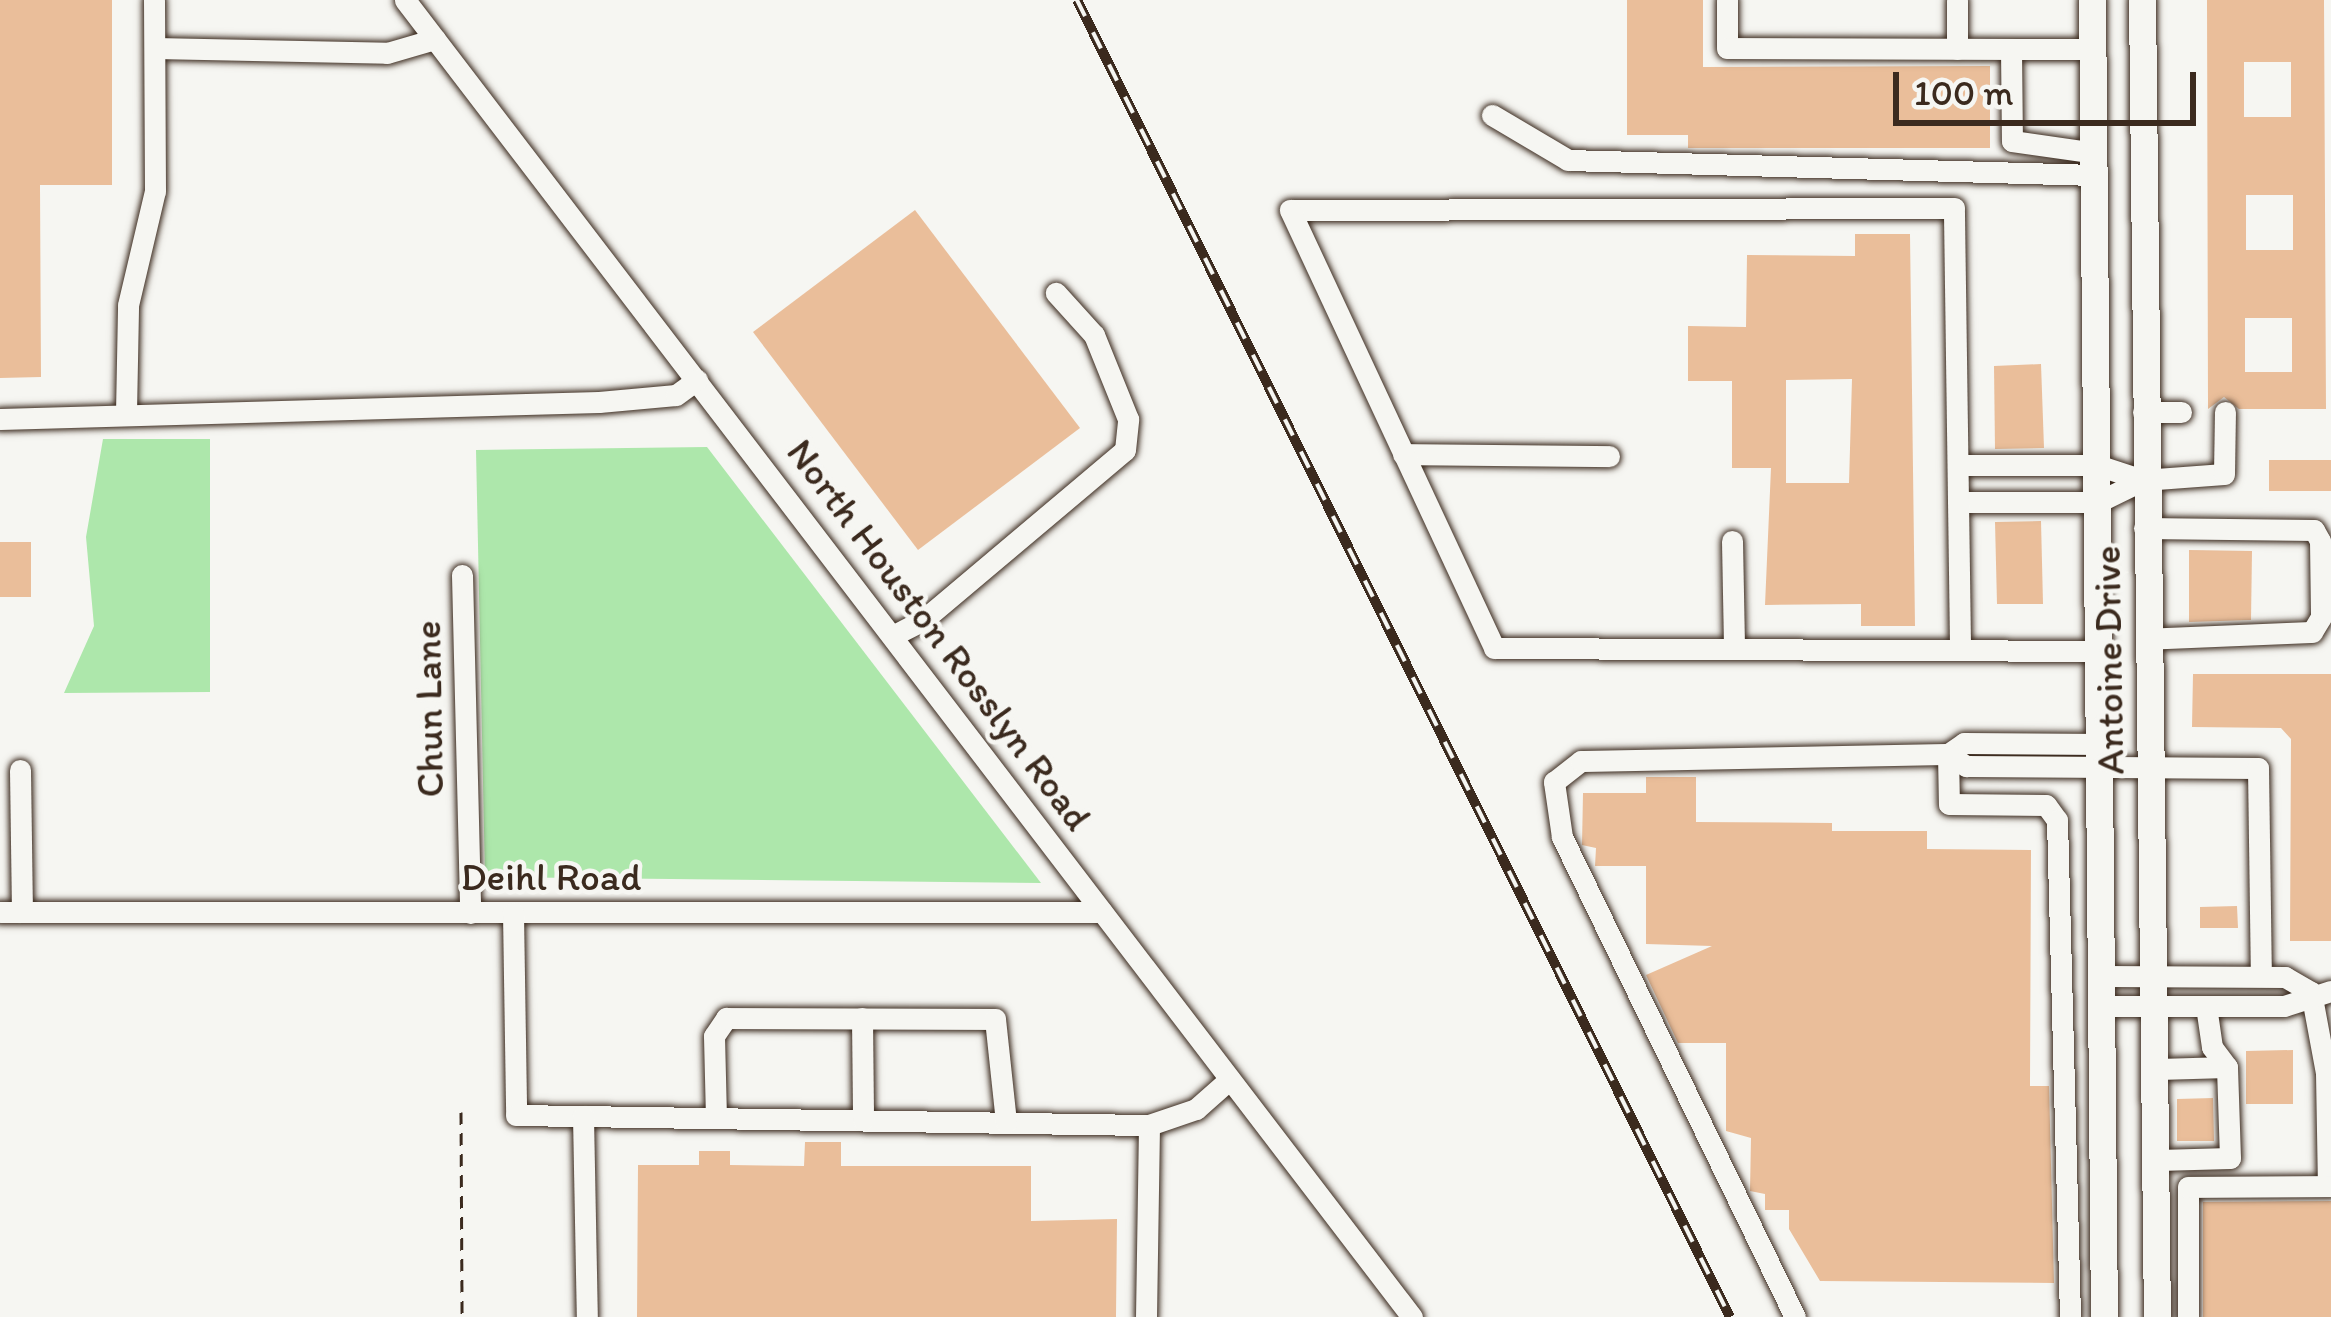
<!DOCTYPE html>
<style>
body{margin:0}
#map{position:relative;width:2331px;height:1317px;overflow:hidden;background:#f6f6f2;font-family:Itim,sans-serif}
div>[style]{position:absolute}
.green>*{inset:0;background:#ade7ab}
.building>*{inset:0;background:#eabe9a}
.path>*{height:3px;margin-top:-1.5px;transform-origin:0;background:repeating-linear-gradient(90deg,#3b2a1e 0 12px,transparent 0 21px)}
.roads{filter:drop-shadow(0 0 3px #3b2a1e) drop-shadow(0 0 3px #3b2a1e)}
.minor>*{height:21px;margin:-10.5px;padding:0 10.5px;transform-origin:10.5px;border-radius:10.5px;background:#f6f6f2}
.major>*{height:27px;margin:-13.5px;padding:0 13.5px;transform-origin:13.5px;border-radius:13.5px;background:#f6f6f2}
.rail>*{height:10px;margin-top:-5px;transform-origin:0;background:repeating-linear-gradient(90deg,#f6f6f2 0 18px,#3b2a1e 0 36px);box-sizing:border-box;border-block:3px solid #3b2a1e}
span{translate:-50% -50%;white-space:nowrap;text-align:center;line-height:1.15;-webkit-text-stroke:9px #f6f6f2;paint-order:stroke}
.street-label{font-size:39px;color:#3b2a1e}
.scale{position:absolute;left:1893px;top:72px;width:303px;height:54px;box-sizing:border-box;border:6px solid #3b2a1e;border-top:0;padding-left:15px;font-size:36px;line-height:42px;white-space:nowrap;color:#3b2a1e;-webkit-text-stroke:9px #f6f6f2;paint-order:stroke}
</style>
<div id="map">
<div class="green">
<i style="clip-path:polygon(103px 439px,210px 439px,210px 692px,64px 693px,94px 626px,86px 537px)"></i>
<i style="clip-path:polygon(707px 447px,1041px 883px,485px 877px,476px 450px)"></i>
</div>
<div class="building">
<i style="clip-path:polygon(0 0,112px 0,112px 185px,40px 185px,41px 377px,0 378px)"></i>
<i style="clip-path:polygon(1627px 0,1703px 0,1703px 67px,1990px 66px,1990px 148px,1688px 148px,1688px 135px,1627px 135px)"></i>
<i style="clip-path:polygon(evenodd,2207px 0,2324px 0,2326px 409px,2239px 409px,2224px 397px,2208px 409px,2207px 0,2244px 62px,2291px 62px,2291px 117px,2244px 117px,2244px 62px,2207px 0,2246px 195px,2293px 195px,2293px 250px,2246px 250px,2246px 195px,2207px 0,2245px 318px,2292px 318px,2292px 372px,2245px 372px,2245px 318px)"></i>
<i style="clip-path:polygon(915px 210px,1080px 428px,918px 550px,753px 332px)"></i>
<i style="clip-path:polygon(evenodd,1855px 234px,1910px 234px,1915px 626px,1861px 626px,1861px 604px,1765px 605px,1771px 468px,1732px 468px,1732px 381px,1688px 381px,1688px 326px,1746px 327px,1747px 255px,1855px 256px,1855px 234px,1852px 379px,1849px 483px,1786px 483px,1786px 380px,1852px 379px)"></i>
<i style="clip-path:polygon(2041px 364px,2044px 448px,1995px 449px,1994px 366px)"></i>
<i style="clip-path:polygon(2269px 460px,2331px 460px,2331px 491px,2269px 491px)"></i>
<i style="clip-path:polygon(2041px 521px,2043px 604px,1997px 604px,1995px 522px)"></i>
<i style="clip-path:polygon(0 542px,31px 542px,31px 597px,0 597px)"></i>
<i style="clip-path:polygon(2189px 550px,2252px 551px,2251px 620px,2189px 622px)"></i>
<i style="clip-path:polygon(2193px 674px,2331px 674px,2331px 941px,2290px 941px,2291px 739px,2281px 728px,2192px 727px)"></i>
<i style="clip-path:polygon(1646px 777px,1696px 777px,1696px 822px,1832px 823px,1832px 831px,1927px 831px,1927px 849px,2031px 850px,2030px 1086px,2049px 1086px,2054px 1283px,1820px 1281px,1789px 1229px,1789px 1210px,1765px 1210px,1765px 1194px,1750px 1191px,1751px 1138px,1726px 1131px,1726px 1043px,1678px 1043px,1646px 975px,1712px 946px,1646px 944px,1646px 866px,1595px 866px,1596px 848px,1582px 845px,1583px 793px,1646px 793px)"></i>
<i style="clip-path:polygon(2237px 906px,2238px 928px,2200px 928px,2200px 907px)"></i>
<i style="clip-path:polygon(2293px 1050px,2293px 1104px,2246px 1104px,2246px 1051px)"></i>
<i style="clip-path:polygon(2213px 1098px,2214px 1141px,2177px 1141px,2177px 1099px)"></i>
<i style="clip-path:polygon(805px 1142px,841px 1142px,841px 1166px,1031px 1166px,1031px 1221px,1117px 1219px,1116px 1317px,637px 1317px,638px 1165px,699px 1165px,699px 1151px,730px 1151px,730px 1165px,804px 1166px)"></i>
<i style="clip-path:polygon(2331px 1201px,2331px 1317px,2203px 1317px,2203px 1202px)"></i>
</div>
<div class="path">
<i style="left:461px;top:1112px;width:205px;rotate:89.7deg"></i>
</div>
<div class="roads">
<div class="minor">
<i style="left:405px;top:0;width:1658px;rotate:52.6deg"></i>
<i style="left:1727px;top:0;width:48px;rotate:90deg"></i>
<i style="left:1727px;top:48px;width:284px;rotate:0.2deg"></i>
<i style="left:155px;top:48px;width:232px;rotate:1.2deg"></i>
<i style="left:387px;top:53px;width:50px;rotate:-16.3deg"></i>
<i style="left:1957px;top:49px;width:49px;rotate:-90deg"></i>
<i style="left:2093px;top:49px;width:82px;rotate:180deg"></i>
<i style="left:2011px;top:49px;width:92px;rotate:89.4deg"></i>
<i style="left:2012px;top:141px;width:84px;rotate:8.2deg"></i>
<i style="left:1492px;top:115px;width:88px;rotate:30.6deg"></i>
<i style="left:1568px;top:160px;width:527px;rotate:1.63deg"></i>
<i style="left:2143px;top:412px;width:38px"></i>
<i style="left:126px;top:413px;width:108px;rotate:-88.9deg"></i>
<i style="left:128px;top:305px;width:117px;rotate:-76.7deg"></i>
<i style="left:155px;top:191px;width:191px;rotate:-90.3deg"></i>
<i style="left:0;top:419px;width:599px;rotate:-1.63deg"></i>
<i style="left:599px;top:402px;width:77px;rotate:-5.2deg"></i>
<i style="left:676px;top:395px;width:26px;rotate:-36deg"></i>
<i style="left:1403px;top:454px;width:206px;rotate:0.6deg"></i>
<i style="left:1958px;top:465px;width:139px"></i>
<i style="left:2097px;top:465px;width:48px;rotate:18.1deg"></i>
<i style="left:2143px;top:480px;width:81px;rotate:-4.2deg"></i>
<i style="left:2224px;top:474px;width:62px;rotate:-89.1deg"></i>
<i style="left:1959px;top:502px;width:139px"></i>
<i style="left:2098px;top:502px;width:50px;rotate:-26.1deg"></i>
<i style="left:2144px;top:528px;width:170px;rotate:0.7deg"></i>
<i style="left:2314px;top:530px;width:13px;rotate:61deg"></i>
<i style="left:2320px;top:541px;width:76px;rotate:89.2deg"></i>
<i style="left:2321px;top:617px;width:17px;rotate:121deg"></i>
<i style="left:2312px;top:632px;width:165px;rotate:177.6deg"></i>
<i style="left:1732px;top:541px;width:104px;rotate:88.9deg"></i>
<i style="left:462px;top:575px;width:338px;rotate:88.6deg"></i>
<i style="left:894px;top:635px;width:31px;rotate:-27deg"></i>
<i style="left:922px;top:621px;width:265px;rotate:-40.1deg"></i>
<i style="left:1125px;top:450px;width:31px;rotate:-84deg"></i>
<i style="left:1128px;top:419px;width:91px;rotate:-112deg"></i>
<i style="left:1094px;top:335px;width:57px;rotate:-132.1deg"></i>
<i style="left:1960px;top:644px;width:436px;rotate:-90.8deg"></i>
<i style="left:1954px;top:208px;width:664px;rotate:179.83deg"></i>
<i style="left:1290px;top:210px;width:483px;rotate:65deg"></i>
<i style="left:1494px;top:648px;width:607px;rotate:0.28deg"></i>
<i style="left:2102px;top:744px;width:138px;rotate:-179.6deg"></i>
<i style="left:1964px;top:743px;width:19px;rotate:145deg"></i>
<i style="left:1948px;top:754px;width:22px;rotate:34deg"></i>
<i style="left:1966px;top:766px;width:292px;rotate:0.4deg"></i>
<i style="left:2258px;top:768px;width:208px;rotate:89.2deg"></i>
<i style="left:20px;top:770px;width:142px;rotate:89.2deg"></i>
<i style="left:0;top:912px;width:1102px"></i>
<i style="left:513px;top:913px;width:202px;rotate:89.1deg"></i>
<i style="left:516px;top:1115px;width:633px;rotate:0.91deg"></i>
<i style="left:2105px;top:976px;width:180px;rotate:0.3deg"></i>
<i style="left:2285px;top:977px;width:30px;rotate:30deg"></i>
<i style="left:2311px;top:992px;width:82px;rotate:79.5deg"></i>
<i style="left:2326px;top:1073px;width:113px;rotate:89deg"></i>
<i style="left:2104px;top:1006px;width:180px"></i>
<i style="left:2284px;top:1006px;width:49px;rotate:-17.7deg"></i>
<i style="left:862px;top:1018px;width:102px;rotate:89.4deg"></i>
<i style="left:2158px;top:1069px;width:69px;rotate:-1.7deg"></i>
<i style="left:583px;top:1116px;width:201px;rotate:88.9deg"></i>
<i style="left:716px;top:1118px;width:82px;rotate:-91.4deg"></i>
<i style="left:714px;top:1036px;width:22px;rotate:-56deg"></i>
<i style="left:726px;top:1018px;width:269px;rotate:0.2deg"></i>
<i style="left:995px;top:1019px;width:104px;rotate:83.9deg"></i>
<i style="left:2158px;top:1160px;width:72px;rotate:-1.6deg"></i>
<i style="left:2230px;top:1158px;width:91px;rotate:-91.9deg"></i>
<i style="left:2227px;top:1067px;width:25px;rotate:-127deg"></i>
<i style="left:2212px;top:1047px;width:41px;rotate:-98.3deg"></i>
<i style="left:1146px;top:1317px;width:192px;rotate:-89.1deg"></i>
<i style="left:1149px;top:1125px;width:50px;rotate:-18.8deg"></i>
<i style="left:1196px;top:1109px;width:45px;rotate:-41.4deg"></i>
<i style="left:1795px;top:1317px;width:534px;rotate:-115.89deg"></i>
<i style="left:1562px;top:837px;width:56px;rotate:-98.3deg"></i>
<i style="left:1554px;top:782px;width:34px;rotate:-38deg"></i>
<i style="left:1581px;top:761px;width:367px;rotate:-1.1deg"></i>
<i style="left:1948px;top:754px;width:50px;rotate:88.9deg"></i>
<i style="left:1949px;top:804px;width:97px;rotate:0.6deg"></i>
<i style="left:2046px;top:805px;width:19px;rotate:54deg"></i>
<i style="left:2057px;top:820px;width:497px;rotate:88.5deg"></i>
<i style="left:2188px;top:1317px;width:130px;rotate:-90deg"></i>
<i style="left:2188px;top:1187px;width:143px;rotate:-0.4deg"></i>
</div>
<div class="major">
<i style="left:2092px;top:0;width:1317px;rotate:89.48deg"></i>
<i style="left:2142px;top:0;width:1317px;rotate:89.35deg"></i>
</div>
</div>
<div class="rail">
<i style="left:1077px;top:0;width:1470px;rotate:63.63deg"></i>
</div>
<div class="street-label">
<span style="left:939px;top:635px;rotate:53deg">North Houston Rosslyn Road</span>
<span style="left:2109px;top:660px;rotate:-91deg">Antoine Drive</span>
<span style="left:429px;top:709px;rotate:-91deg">Chun Lane</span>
<span style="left:551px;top:877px">Deihl Road</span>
</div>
<div class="scale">100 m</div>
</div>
